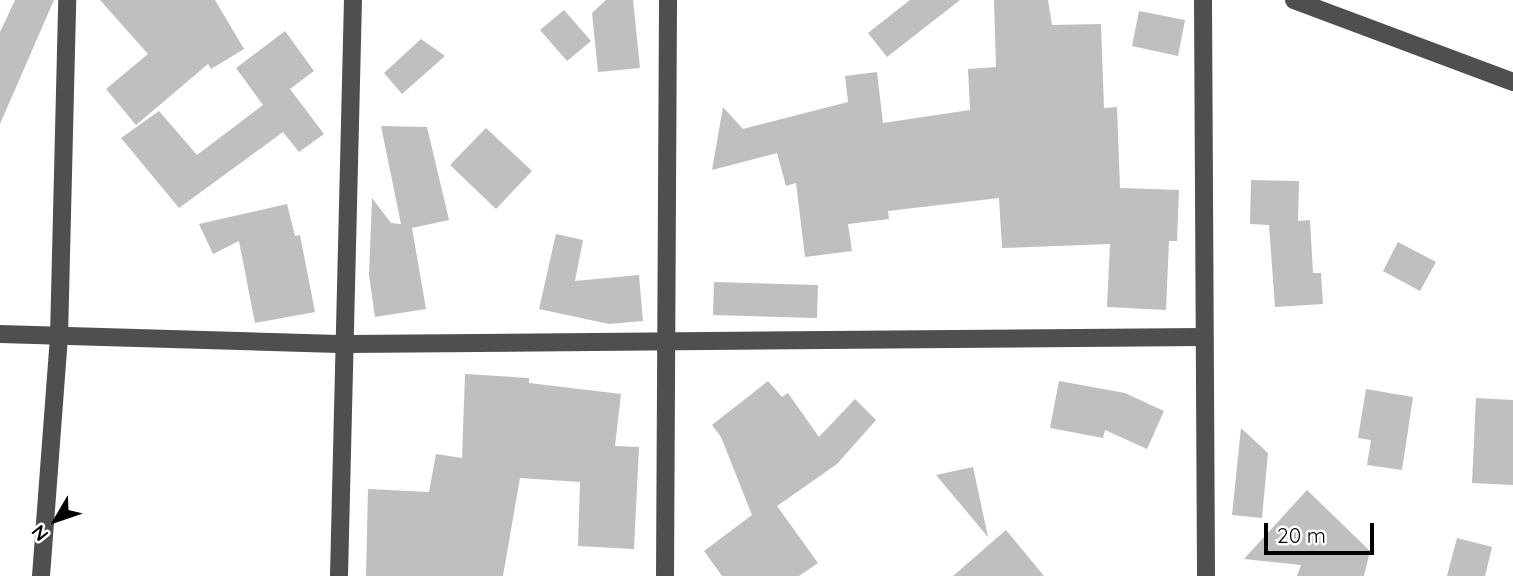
<!DOCTYPE html>
<style>
body{margin:0}
#map{position:relative;width:1513px;height:576px;overflow:hidden;background:#fff;font-family:Quicksand,sans-serif}
div>[style]{position:absolute}
.building>*{inset:0;background:#bfbfbf}
.minor>*{height:18px;margin:-9px;padding:0 9px;transform-origin:9px;border-radius:9px;background:#4f4f4f}
span{translate:-50% -50%;white-space:nowrap;text-align:center;line-height:1.15;-webkit-text-stroke:5px #fff;paint-order:stroke}
.north{position:absolute;left:21px;top:485px;width:70px;height:70px;-webkit-text-stroke:5px #fff;paint-order:stroke;rotate:231deg;font-size:19px;font-weight:700;line-height:28px;text-align:center;color:#000}
.north::after{content:'';display:block;margin:auto;width:24px;height:32px;background:#000;clip-path:polygon(50% 0,100% 100%,50% 72%,0 100%)}
.scale{position:absolute;left:1264px;top:523px;width:110px;height:32px;box-sizing:border-box;border:4px solid #000;border-top:0;padding-left:9px;font-size:21px;line-height:24px;white-space:nowrap;color:#000;-webkit-text-stroke:5px #fff;paint-order:stroke}
</style>
<div id="map">
<div class="building">
<i style="clip-path:polygon(15px 0,54px 0,0 124px,0 32px)"></i>
<i style="clip-path:polygon(100px 0,215px 0,244px 49px,211px 69px,208px 64px,136px 125px,106px 89px,148px 54px)"></i>
<i style="clip-path:polygon(606px 0,633px 0,640px 68px,598px 72px,592px 13px)"></i>
<i style="clip-path:polygon(910px 0,960px 0,887px 57px,868px 33px)"></i>
<i style="clip-path:polygon(994px 0,1048px 0,1052px 25px,1101px 24px,1104px 108px,1117px 107px,1120px 188px,1179px 190px,1177px 241px,1169px 241px,1166px 310px,1107px 307px,1110px 244px,1002px 248px,999px 198px,888px 211px,889px 219px,848px 224px,852px 251px,805px 257px,796px 183px,786px 186px,777px 153px,712px 170px,723px 107px,743px 129px,848px 102px,845px 76px,877px 72px,883px 123px,970px 110px,968px 69px,996px 67px)"></i>
<i style="clip-path:polygon(564px 10px,591px 41px,567px 61px,540px 30px)"></i>
<i style="clip-path:polygon(1139px 11px,1185px 20px,1178px 56px,1132px 46px)"></i>
<i style="clip-path:polygon(285px 31px,314px 71px,290px 89px,324px 134px,299px 152px,283px 132px,179px 208px,121px 138px,159px 111px,197px 155px,263px 105px,236px 68px)"></i>
<i style="clip-path:polygon(421px 39px,445px 56px,402px 94px,384px 73px)"></i>
<i style="clip-path:polygon(381px 126px,427px 127px,449px 220px,412px 228px,426px 309px,375px 317px,369px 275px,372px 198px,391px 223px,401px 224px)"></i>
<i style="clip-path:polygon(486px 128px,532px 171px,496px 209px,450px 165px)"></i>
<i style="clip-path:polygon(1251px 180px,1299px 181px,1298px 221px,1310px 220px,1313px 273px,1321px 273px,1323px 304px,1275px 307px,1269px 225px,1250px 224px)"></i>
<i style="clip-path:polygon(287px 204px,295px 236px,300px 235px,315px 312px,255px 323px,239px 241px,213px 254px,199px 224px)"></i>
<i style="clip-path:polygon(556px 234px,583px 240px,575px 281px,639px 275px,643px 321px,609px 324px,539px 309px)"></i>
<i style="clip-path:polygon(1398px 242px,1436px 262px,1420px 291px,1383px 271px)"></i>
<i style="clip-path:polygon(714px 282px,818px 285px,817px 318px,713px 315px)"></i>
<i style="clip-path:polygon(465px 374px,529px 378px,529px 383px,621px 394px,615px 446px,639px 447px,634px 549px,578px 546px,580px 482px,520px 478px,503px 576px,366px 576px,368px 489px,429px 492px,436px 454px,462px 458px)"></i>
<i style="clip-path:polygon(768px 381px,782px 397px,788px 393px,819px 437px,855px 399px,876px 420px,837px 464px,777px 506px,818px 563px,799px 576px,722px 576px,704px 551px,752px 515px,721px 437px,712px 425px)"></i>
<i style="clip-path:polygon(1059px 381px,1125px 393px,1164px 411px,1147px 449px,1105px 430px,1103px 438px,1050px 428px)"></i>
<i style="clip-path:polygon(1366px 389px,1413px 397px,1402px 470px,1367px 465px,1371px 440px,1358px 438px)"></i>
<i style="clip-path:polygon(1476px 398px,1513px 400px,1513px 485px,1472px 483px)"></i>
<i style="clip-path:polygon(1241px 428px,1268px 453px,1262px 518px,1232px 515px)"></i>
<i style="clip-path:polygon(973px 467px,988px 537px,936px 475px)"></i>
<i style="clip-path:polygon(1307px 490px,1370px 551px,1364px 576px,1297px 576px,1301px 565px,1244px 559px)"></i>
<i style="clip-path:polygon(1006px 530px,1044px 576px,953px 576px)"></i>
<i style="clip-path:polygon(1457px 538px,1492px 547px,1485px 576px,1447px 576px)"></i>
</div>
<div class="minor">
<i style="left:1203px;top:0;width:576px;rotate:89.7deg"></i>
<i style="left:1294px;top:0;width:234px;rotate:20.5deg"></i>
<i style="left:0;top:334px;width:347px;rotate:1.7deg"></i>
<i style="left:347px;top:344px;width:856px;rotate:-0.47deg"></i>
<i style="left:41px;top:576px;width:240px;rotate:-85.7deg"></i>
<i style="left:59px;top:337px;width:337px;rotate:-88.6deg"></i>
<i style="left:339px;top:576px;width:576px;rotate:-88.61deg"></i>
<i style="left:665px;top:576px;width:576px;rotate:-89.7deg"></i>
</div>
<div class="north">N</div>
<div class="scale">20 m</div>
</div>
